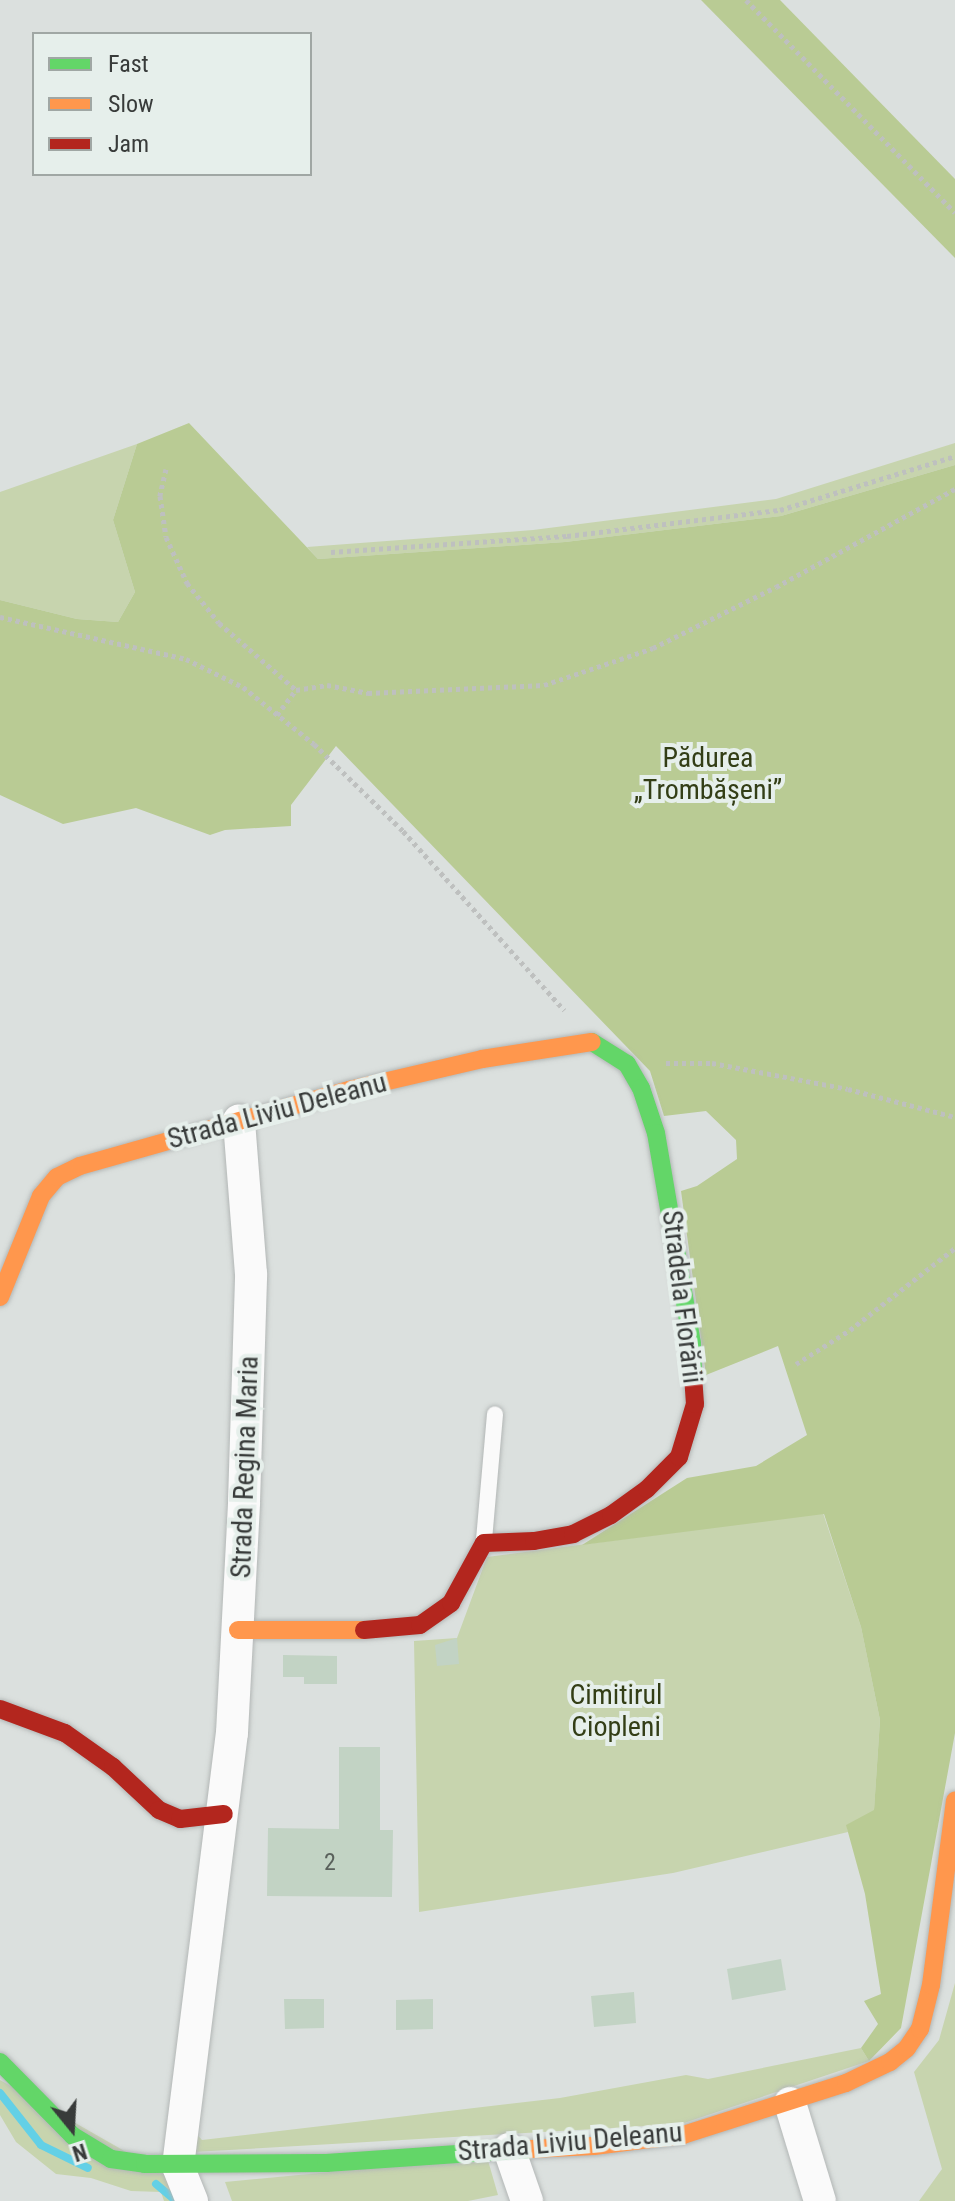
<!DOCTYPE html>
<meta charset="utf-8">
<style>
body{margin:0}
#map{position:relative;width:955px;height:2201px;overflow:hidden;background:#dbe0de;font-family:"Roboto Condensed",sans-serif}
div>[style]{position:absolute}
.green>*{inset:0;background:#c7d4ae}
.forest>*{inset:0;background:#b9cb94}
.stream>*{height:8px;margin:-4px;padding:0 4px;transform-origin:4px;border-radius:4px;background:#63d0e6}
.building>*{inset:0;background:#c2d3c4}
.path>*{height:5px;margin-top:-2.5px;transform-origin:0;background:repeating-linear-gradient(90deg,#bec0bf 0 4px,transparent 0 8px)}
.roads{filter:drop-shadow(0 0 2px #b3b7b6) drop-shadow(0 0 2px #b3b7b6)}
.lane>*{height:16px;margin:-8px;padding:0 8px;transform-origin:8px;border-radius:8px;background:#fafafa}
.street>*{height:32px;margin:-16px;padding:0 16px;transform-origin:16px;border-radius:16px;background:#fafafa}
.fast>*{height:18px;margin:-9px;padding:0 9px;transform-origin:9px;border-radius:9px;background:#63d668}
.slow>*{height:18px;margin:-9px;padding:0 9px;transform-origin:9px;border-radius:9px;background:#ff974d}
.jam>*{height:18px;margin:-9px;padding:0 9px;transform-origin:9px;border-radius:9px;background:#b3261e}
span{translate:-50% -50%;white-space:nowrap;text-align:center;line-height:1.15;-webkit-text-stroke:8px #e6efeb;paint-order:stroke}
.number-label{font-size:24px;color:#5a615c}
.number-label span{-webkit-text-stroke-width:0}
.park-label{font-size:28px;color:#333e16}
.street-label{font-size:28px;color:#383b3a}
.legend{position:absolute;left:32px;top:32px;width:280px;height:144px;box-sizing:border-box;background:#e6efeb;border:2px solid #a0a7a4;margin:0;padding:10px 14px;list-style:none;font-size:24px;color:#383b3a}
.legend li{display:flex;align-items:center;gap:16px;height:40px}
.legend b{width:40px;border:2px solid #a0a7a4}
.north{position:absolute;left:32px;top:2089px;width:80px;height:80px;-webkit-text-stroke:6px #e6efeb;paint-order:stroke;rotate:162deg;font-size:22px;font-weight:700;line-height:32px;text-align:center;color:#383b3a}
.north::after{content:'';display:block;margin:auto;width:28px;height:36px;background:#383b3a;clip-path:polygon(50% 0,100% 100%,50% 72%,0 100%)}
</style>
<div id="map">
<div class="green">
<i style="clip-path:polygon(955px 443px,955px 465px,781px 516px,565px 542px,318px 559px,307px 547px,533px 530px,776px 499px)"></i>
<i style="clip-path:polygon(137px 444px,113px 520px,135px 592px,118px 622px,77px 619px,0 600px,0 492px)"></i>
<i style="clip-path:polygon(823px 1513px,861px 1627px,880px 1720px,874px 1811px,847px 1825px,848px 1832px,673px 1873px,419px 1912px,414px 1641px,457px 1638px,487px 1557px)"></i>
<i style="clip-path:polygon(955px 1983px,955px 2201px,919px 2201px,942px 2169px,914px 2072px,939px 2040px)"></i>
<i style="clip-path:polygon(861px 2048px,869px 2061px,681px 2124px,193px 2152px,191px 2128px,202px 2140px,560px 2098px,686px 2075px,708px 2079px)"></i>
<i style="clip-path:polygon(0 2080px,170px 2177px,180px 2201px,164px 2201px,161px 2192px,131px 2191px,91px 2178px,56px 2174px,16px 2142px,0 2115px)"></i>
<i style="clip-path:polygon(487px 2157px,498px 2195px,468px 2201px,232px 2201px,225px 2182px)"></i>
</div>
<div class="forest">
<i style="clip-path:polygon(701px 0,780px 0,955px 179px,955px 258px)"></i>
<i style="clip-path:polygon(189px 423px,318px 559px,565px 542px,781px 516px,955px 465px,955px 1733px,901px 2028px,869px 2061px,861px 2048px,878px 2024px,864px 2001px,881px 1994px,865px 1894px,846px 1825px,874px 1810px,880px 1720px,861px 1627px,824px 1514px,582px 1545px,687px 1478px,756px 1466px,807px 1435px,778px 1346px,706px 1375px,681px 1191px,697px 1186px,737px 1159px,736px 1140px,706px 1111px,664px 1116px,650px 1071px,336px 746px,291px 805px,291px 826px,225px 830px,210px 835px,136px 808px,63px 824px,0 795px,0 600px,77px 619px,118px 622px,135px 592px,113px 520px,137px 444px)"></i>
</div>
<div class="stream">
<i style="left:0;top:2093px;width:66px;rotate:51.7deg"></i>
<i style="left:41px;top:2145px;width:52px;rotate:26.1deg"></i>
<i style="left:156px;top:2184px;width:26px;rotate:40deg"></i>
</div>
<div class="building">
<i style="clip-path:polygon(457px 1638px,459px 1664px,437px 1666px,435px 1645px)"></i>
<i style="clip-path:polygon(283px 1655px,337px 1656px,337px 1684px,304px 1684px,304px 1677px,283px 1677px)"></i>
<i style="clip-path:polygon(339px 1747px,380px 1747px,380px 1830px,393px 1830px,392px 1897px,267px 1896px,268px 1828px,339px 1829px)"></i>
<i style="clip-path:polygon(781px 1959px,786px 1990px,732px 2000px,727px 1969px)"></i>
<i style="clip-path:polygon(634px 1992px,636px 2023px,594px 2027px,591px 1996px)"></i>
<i style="clip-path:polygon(284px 1999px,324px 1999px,324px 2028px,285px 2029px)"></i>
<i style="clip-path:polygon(433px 1999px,433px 2029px,396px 2030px,396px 2000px)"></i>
</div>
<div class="path">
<i style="left:746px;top:0;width:298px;rotate:45.5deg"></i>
<i style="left:166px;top:469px;width:28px;rotate:103deg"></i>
<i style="left:160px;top:496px;width:41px;rotate:81.7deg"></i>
<i style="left:166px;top:537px;width:51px;rotate:65.5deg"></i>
<i style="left:187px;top:583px;width:51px;rotate:51.3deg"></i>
<i style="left:219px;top:623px;width:102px;rotate:41deg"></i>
<i style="left:331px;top:552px;width:237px;rotate:-3.9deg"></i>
<i style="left:567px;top:536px;width:215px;rotate:-7deg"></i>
<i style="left:780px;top:510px;width:183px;rotate:-17.1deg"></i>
<i style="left:0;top:617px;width:191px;rotate:12.7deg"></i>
<i style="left:186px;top:659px;width:64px;rotate:26.2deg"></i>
<i style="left:243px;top:687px;width:91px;rotate:38.8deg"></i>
<i style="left:314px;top:744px;width:124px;rotate:44.3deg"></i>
<i style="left:403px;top:831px;width:241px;rotate:48deg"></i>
<i style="left:277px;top:715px;width:31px;rotate:-53deg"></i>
<i style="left:296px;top:690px;width:31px;rotate:-9deg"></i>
<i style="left:327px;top:685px;width:42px;rotate:11deg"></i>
<i style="left:368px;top:693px;width:176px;rotate:-2.6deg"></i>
<i style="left:544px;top:685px;width:115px;rotate:-18.7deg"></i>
<i style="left:653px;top:648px;width:137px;rotate:-26.4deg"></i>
<i style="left:776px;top:587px;width:204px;rotate:-28.7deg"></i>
<i style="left:666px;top:1063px;width:46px"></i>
<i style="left:712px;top:1063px;width:138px;rotate:10.8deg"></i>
<i style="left:848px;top:1089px;width:111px;rotate:14.7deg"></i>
<i style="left:796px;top:1364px;width:64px;rotate:-32.2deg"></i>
<i style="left:850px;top:1330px;width:133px;rotate:-38deg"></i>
</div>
<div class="roads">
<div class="lane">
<i style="left:484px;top:1540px;width:126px;rotate:-85deg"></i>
</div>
<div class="street">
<i style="left:790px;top:2103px;width:102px;rotate:73deg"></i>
<i style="left:509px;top:2149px;width:55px;rotate:70.9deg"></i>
<i style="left:192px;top:2201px;width:38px;rotate:-112deg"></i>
<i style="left:178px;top:2166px;width:436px;rotate:-82.9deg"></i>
<i style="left:232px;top:1733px;width:231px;rotate:-87deg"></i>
<i style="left:244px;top:1502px;width:228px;rotate:-88.2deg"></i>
<i style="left:251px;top:1274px;width:154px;rotate:-94.5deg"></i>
</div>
<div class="fast">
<i style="left:592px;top:1042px;width:41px;rotate:32.2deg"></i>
<i style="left:627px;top:1064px;width:28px;rotate:60deg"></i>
<i style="left:641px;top:1088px;width:47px;rotate:71.6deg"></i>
<i style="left:656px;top:1133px;width:213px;rotate:80.3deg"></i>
<i style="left:692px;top:1343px;width:29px;rotate:88deg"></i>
<i style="left:0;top:2062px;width:104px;rotate:45.4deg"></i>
<i style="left:73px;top:2136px;width:44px;rotate:31.2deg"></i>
<i style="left:111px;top:2159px;width:34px;rotate:8deg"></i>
<i style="left:145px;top:2164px;width:181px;rotate:-0.3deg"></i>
<i style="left:326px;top:2163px;width:205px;rotate:-3.9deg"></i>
</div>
<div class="slow">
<i style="left:0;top:1297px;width:109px;rotate:-67.9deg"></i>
<i style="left:41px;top:1196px;width:25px;rotate:-50deg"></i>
<i style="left:57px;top:1177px;width:25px;rotate:-26deg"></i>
<i style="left:80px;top:1166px;width:280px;rotate:-15.8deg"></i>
<i style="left:349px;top:1090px;width:137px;rotate:-13.1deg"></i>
<i style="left:482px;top:1059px;width:111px;rotate:-8.8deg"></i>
<i style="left:238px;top:1630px;width:126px"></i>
<i style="left:531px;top:2149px;width:63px;rotate:-2.7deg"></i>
<i style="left:594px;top:2146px;width:90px;rotate:-7deg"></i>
<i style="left:683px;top:2135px;width:171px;rotate:-17.7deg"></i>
<i style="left:846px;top:2083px;width:49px;rotate:-25.5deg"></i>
<i style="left:890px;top:2062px;width:22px;rotate:-39deg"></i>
<i style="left:907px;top:2048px;width:23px;rotate:-56deg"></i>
<i style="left:920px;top:2029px;width:45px;rotate:-76deg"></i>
<i style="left:931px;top:1985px;width:186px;rotate:-82.6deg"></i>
</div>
<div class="jam">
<i style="left:364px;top:1630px;width:56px;rotate:-5.1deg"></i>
<i style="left:420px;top:1625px;width:38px;rotate:-35deg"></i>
<i style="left:451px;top:1603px;width:68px;rotate:-61.2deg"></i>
<i style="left:484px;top:1543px;width:50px;rotate:-2.3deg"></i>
<i style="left:534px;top:1541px;width:40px;rotate:-10deg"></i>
<i style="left:573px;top:1534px;width:42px;rotate:-26.6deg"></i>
<i style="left:611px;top:1515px;width:44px;rotate:-35.8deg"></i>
<i style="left:647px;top:1489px;width:45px;rotate:-45deg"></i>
<i style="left:679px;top:1457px;width:55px;rotate:-73.2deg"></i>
<i style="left:695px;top:1404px;width:32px;rotate:-94deg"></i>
<i style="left:0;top:1709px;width:69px;rotate:20.3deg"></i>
<i style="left:65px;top:1733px;width:59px;rotate:35.3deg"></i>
<i style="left:113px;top:1767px;width:63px;rotate:43.1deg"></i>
<i style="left:159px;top:1810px;width:23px;rotate:23deg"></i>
<i style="left:180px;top:1819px;width:44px;rotate:-6.5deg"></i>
</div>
</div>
<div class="number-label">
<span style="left:330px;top:1863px">2</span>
</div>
<div class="park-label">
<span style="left:708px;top:774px">Pădurea<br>„Trombășeni”</span>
<span style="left:616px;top:1711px">Cimitirul<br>Ciopleni</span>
</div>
<div class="street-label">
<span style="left:277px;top:1111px;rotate:-15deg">Strada Liviu Deleanu</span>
<span style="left:682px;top:1297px;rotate:83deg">Stradela Florării</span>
<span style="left:245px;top:1467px;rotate:-88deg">Strada Regina Maria</span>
<span style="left:570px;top:2142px;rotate:-5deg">Strada Liviu Deleanu</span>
</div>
<ul class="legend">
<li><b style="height:10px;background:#63d668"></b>Fast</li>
<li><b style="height:10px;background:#ff974d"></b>Slow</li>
<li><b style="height:10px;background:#b3261e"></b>Jam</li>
</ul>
<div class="north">N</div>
</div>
